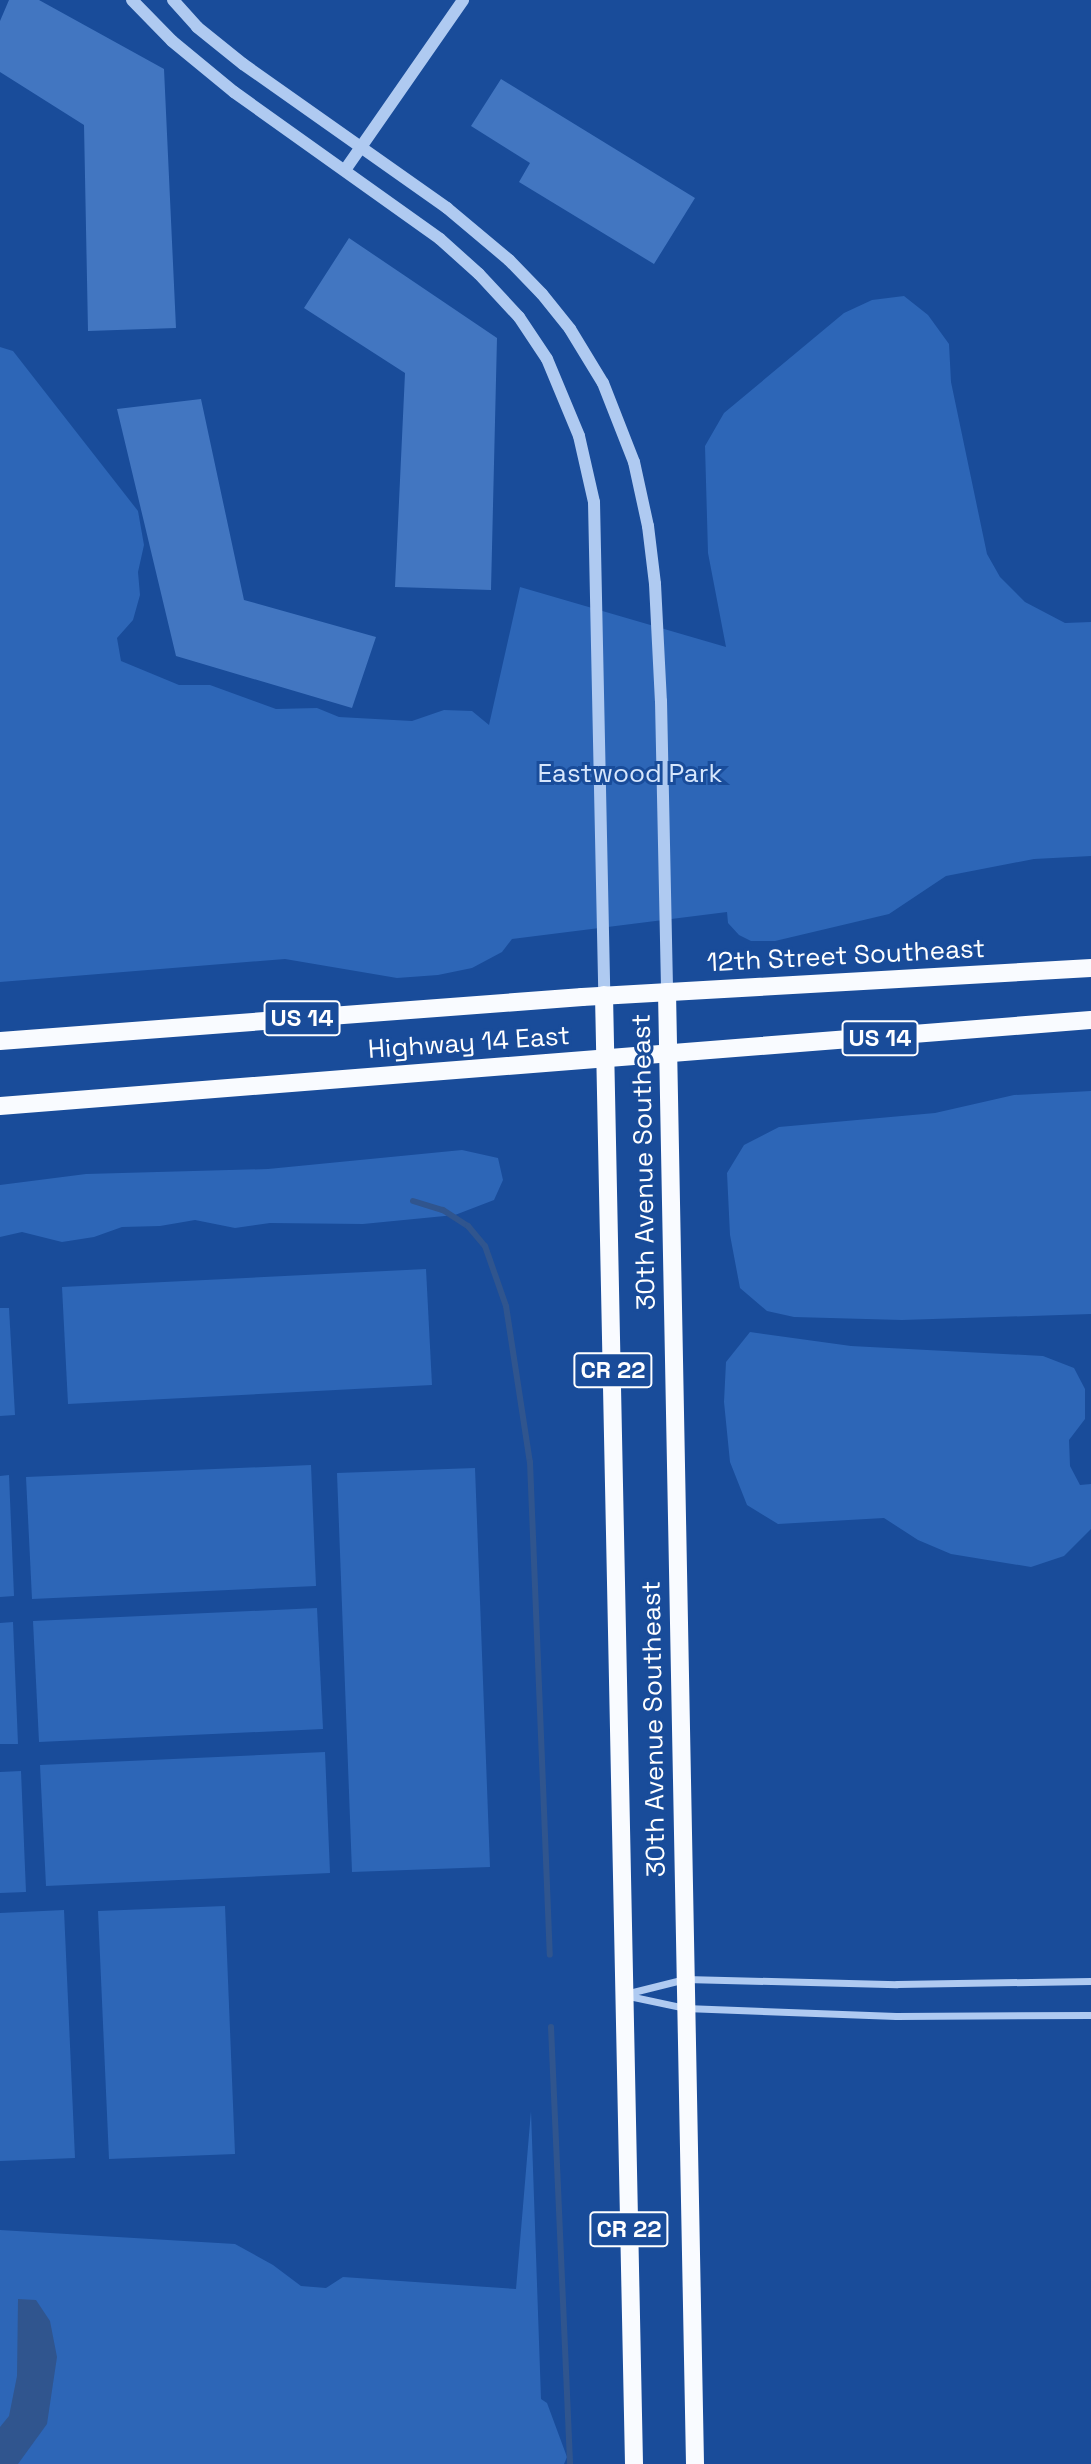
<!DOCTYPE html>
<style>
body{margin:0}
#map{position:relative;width:1091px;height:2464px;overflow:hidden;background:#194c9a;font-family:"Space Grotesk",sans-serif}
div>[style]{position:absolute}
.green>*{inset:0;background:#2d66b7}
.water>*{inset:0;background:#30558e}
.stream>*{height:6px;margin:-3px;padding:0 3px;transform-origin:3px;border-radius:3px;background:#30558e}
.building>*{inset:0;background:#4276c1}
.minor>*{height:7px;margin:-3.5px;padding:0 3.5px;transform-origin:3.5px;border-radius:3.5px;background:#afcaf1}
.tertiary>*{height:12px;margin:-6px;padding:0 6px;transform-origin:6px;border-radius:6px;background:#afcaf1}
.primary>*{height:18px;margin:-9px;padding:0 9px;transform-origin:9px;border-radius:9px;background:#f9fbff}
span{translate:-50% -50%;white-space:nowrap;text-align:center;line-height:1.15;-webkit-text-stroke:6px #194c9a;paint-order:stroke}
.shield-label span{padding:2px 5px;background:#194c9a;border:2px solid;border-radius:5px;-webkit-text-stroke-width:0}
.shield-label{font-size:24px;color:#fff;font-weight:700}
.park-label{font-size:26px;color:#d6e6fc}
.street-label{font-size:26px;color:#fff}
</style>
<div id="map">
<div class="green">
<i style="clip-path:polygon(904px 296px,928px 315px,949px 344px,951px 382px,987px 554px,1000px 577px,1025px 602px,1065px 623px,1091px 622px,1091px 856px,1034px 859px,946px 876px,889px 914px,775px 941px,751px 941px,739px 935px,728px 923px,727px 912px,512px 939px,502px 952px,472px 968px,438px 975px,397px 978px,285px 959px,0 982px,0 347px,13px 351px,138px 511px,144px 545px,138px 572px,140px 595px,133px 620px,117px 638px,121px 661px,179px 685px,210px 685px,276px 709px,317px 708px,339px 717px,412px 721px,444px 710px,472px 711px,489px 725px,520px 587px,726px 647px,708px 553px,705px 446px,724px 413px,844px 313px,872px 300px)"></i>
<i style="clip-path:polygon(1091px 1091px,1091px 1314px,902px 1320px,794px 1317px,767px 1311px,740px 1288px,730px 1235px,727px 1173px,744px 1145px,779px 1127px,935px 1113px,1014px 1095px)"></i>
<i style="clip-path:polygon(462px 1150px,498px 1158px,503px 1180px,494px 1200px,455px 1215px,363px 1224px,270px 1223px,235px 1228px,195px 1220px,160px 1226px,122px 1227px,94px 1237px,62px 1242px,22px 1232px,0 1237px,0 1185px,86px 1174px,268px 1169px)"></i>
<i style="clip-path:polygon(426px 1269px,432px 1385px,68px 1404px,62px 1287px)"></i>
<i style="clip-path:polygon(0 1308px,9px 1308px,15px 1415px,0 1416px)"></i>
<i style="clip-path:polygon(750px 1332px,851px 1346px,1043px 1356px,1074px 1368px,1085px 1389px,1085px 1419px,1069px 1440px,1070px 1466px,1080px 1485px,1091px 1484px,1091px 1529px,1064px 1556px,1031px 1567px,951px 1554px,918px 1540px,884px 1518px,778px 1524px,747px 1505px,730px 1462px,724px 1402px,726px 1362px)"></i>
<i style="clip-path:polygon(311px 1465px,316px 1586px,32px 1599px,26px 1477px)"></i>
<i style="clip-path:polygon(475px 1468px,490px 1867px,352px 1872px,337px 1473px)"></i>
<i style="clip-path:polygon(9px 1475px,14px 1596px,0 1597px,0 1476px)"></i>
<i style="clip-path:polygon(317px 1608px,323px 1729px,39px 1742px,33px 1621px)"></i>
<i style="clip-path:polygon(13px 1622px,18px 1744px,0 1744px,0 1623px)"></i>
<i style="clip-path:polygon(325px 1752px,330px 1873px,46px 1886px,40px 1765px)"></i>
<i style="clip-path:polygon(21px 1771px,26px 1892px,0 1893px,0 1772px)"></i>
<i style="clip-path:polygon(225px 1906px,235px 2154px,109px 2159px,98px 1911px)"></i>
<i style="clip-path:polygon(64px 1910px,75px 2158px,0 2161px,0 1913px)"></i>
<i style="clip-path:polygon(531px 2111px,541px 2399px,547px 2403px,567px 2457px,564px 2464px,0 2464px,0 2230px,235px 2244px,273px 2265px,301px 2286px,326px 2288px,343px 2277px,516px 2289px)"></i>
</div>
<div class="water">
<i style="clip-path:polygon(18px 2299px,36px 2300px,50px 2321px,57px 2357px,47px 2424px,18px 2464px,0 2464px,0 2427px,9px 2416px,17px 2376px)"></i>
</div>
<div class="stream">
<i style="left:413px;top:1201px;width:31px;rotate:17deg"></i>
<i style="left:443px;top:1210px;width:30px;rotate:33deg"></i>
<i style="left:468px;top:1226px;width:26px;rotate:50deg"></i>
<i style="left:485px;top:1246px;width:64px;rotate:70.7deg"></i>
<i style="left:506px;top:1306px;width:158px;rotate:81.3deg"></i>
<i style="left:530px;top:1462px;width:493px;rotate:87.7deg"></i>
<i style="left:551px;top:2027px;width:437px;rotate:87.5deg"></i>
</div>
<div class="building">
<i style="clip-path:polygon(9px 0,39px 0,164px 69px,176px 328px,88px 331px,84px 125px,0 72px,0 21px)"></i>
<i style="clip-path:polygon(501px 79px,695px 198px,654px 264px,519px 182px,530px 163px,471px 126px)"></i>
<i style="clip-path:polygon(349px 238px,497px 338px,491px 590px,395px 587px,405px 373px,304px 308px)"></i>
<i style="clip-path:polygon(201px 399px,244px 600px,376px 637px,352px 708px,176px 656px,117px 409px)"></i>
</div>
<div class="minor">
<i style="left:625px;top:1994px;width:62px;rotate:-14deg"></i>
<i style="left:685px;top:1979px;width:212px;rotate:1.4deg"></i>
<i style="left:897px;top:1984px;width:194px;rotate:-0.9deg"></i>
<i style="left:624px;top:1995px;width:62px;rotate:12deg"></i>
<i style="left:685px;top:2008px;width:211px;rotate:2.2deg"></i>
<i style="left:896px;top:2016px;width:195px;rotate:-0.3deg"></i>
</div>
<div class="tertiary">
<i style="left:132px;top:0;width:57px;rotate:45.7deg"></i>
<i style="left:172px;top:41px;width:80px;rotate:39.4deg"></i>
<i style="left:234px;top:92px;width:253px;rotate:35.5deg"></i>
<i style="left:440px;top:239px;width:52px;rotate:41.9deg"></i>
<i style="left:479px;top:274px;width:59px;rotate:47.1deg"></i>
<i style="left:519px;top:317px;width:50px;rotate:56.3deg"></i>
<i style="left:547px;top:359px;width:83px;rotate:67.4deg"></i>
<i style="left:579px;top:436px;width:68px;rotate:77.2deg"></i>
<i style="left:594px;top:502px;width:493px;rotate:88.8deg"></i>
<i style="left:173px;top:0;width:36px;rotate:48deg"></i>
<i style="left:197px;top:27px;width:59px;rotate:38.8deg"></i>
<i style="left:243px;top:64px;width:250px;rotate:35.2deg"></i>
<i style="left:447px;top:208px;width:81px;rotate:40deg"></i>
<i style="left:509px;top:260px;width:47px;rotate:45.9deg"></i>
<i style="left:542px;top:294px;width:45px;rotate:51.3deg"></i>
<i style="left:570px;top:329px;width:63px;rotate:58.6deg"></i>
<i style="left:603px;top:383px;width:85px;rotate:68.6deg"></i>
<i style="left:634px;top:462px;width:66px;rotate:77.7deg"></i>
<i style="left:648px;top:526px;width:58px;rotate:83.1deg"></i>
<i style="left:655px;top:584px;width:117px;rotate:87.1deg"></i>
<i style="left:661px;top:701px;width:291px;rotate:88.8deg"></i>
<i style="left:345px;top:170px;width:207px;rotate:-55.2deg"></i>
</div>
<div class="primary">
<i style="left:667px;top:992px;width:1472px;rotate:88.91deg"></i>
<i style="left:604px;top:995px;width:1469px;rotate:88.83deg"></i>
<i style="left:0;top:1041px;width:584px;rotate:-4.32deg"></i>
<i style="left:582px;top:997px;width:510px;rotate:-3.26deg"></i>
<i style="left:0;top:1106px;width:1094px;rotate:-4.51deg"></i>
</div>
<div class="shield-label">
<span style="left:302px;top:1018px">US 14</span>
<span style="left:880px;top:1038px">US 14</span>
<span style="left:613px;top:1370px">CR 22</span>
<span style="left:629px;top:2229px">CR 22</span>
</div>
<div class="park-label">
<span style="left:630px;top:774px">Eastwood Park</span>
</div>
<div class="street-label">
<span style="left:846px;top:956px;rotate:-3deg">12th Street Southeast</span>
<span style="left:469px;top:1043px;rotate:-4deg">Highway 14 East</span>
<span style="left:644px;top:1162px;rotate:-91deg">30th Avenue Southeast</span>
<span style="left:654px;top:1729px;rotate:-91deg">30th Avenue Southeast</span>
</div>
</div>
